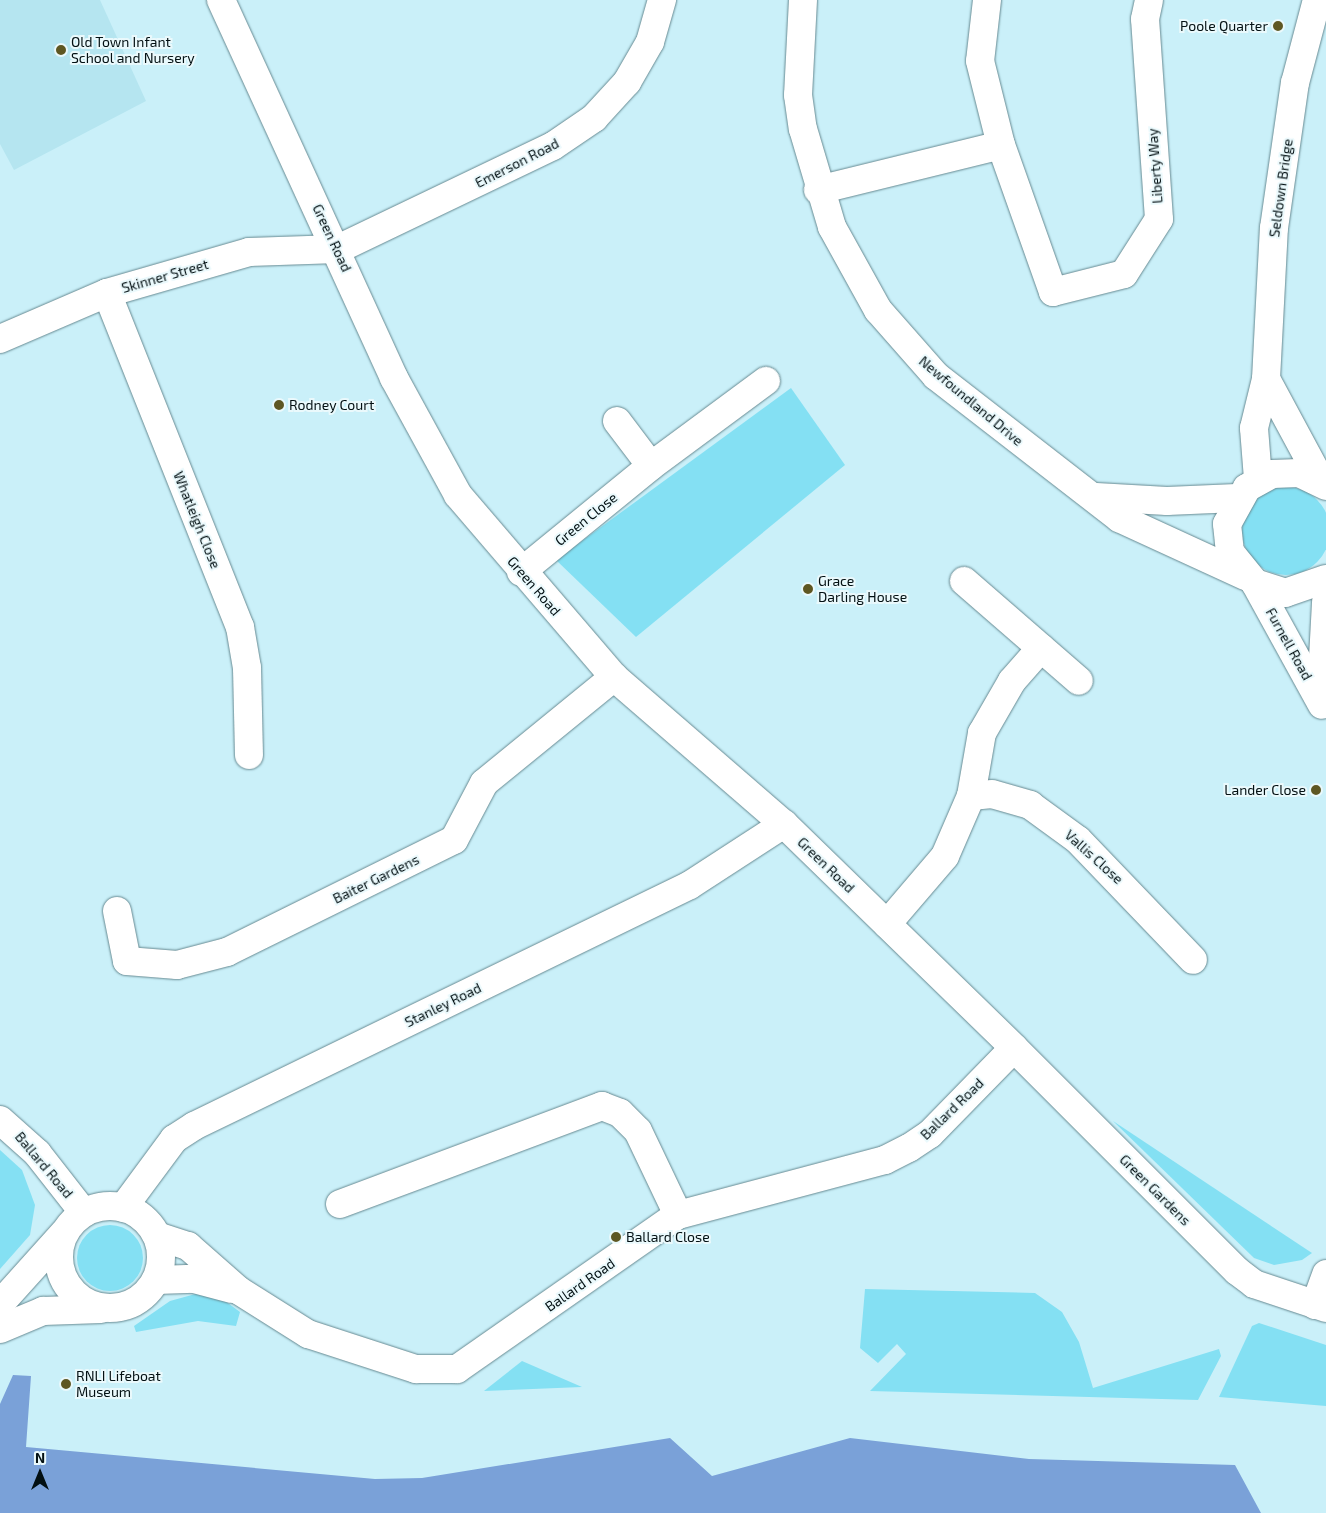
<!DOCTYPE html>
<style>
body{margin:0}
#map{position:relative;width:1326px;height:1513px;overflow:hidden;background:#caf0f9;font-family:"Exo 2",sans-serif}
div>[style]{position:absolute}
.built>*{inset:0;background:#b5e5f0}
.green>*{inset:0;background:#84e0f3}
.round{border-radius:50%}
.water>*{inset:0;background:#7aa1d8}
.roads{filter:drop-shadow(0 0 1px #668991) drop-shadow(0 0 1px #668991)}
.minor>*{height:28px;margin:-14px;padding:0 14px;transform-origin:14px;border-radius:14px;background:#fff}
.tertiary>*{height:28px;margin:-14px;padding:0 14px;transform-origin:14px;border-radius:14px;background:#fff}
.tertiary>.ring{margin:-14px;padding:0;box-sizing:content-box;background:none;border:28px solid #fff;border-radius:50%}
.dots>*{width:14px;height:14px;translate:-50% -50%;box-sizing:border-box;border:2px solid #eaf9fc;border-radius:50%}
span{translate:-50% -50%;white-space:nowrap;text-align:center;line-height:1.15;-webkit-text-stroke:4px #eaf9fc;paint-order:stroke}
.poi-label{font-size:14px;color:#031013}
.right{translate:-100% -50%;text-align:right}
.left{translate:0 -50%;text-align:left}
.street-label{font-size:14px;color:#031013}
.north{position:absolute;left:15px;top:1448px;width:50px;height:50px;-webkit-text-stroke:4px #eaf9fc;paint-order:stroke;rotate:0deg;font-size:14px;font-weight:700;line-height:20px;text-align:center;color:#031013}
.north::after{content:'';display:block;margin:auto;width:18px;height:22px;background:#031013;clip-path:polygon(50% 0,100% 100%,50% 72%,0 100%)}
</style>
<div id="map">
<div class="built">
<i style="clip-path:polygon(0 0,100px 0,146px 101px,14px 170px,0 144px)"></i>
</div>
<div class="green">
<i style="clip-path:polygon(791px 388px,845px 465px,636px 637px,556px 560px)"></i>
<i class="round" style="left:1242px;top:487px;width:88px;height:88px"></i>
<i style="clip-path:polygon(1113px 1121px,1312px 1253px,1302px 1260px,1274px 1265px,1254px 1258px)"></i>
<i style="clip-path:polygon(0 1150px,22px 1170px,35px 1205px,30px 1235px,0 1269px)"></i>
<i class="round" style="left:77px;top:1225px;width:66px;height:66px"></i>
<i style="clip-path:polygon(865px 1289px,1035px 1293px,1062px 1312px,1079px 1342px,1093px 1388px,1219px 1349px,1221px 1356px,1198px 1400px,870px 1391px,906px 1354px,897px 1344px,878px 1363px,860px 1348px)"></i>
<i style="clip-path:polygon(199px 1293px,217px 1295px,240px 1312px,236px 1326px,198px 1321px,136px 1332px,134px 1326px,170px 1301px)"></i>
<i style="clip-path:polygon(1259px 1323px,1326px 1345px,1326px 1406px,1219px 1397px,1252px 1326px)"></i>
<i style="clip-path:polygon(522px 1361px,582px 1387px,484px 1391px)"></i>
</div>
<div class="water">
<i style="clip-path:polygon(13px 1375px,31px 1376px,26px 1447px,375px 1479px,422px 1478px,670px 1438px,712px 1476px,850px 1438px,1029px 1459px,1235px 1465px,1261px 1513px,0 1513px,0 1404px)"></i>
</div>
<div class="roads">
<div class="minor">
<i style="left:221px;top:0;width:416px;rotate:65.4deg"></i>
<i style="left:394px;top:378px;width:133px;rotate:61.3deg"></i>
<i style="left:458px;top:495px;width:240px;rotate:49.4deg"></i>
<i style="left:614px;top:677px;width:225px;rotate:40.9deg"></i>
<i style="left:784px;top:824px;width:321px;rotate:44.2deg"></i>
<i style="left:987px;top:0;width:61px;rotate:96.5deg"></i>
<i style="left:980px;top:61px;width:87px;rotate:76deg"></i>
<i style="left:1001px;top:145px;width:156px;rotate:70.5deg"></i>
<i style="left:1053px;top:292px;width:73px;rotate:-14.2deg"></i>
<i style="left:1124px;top:274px;width:65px;rotate:-57.5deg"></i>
<i style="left:1159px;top:219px;width:200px;rotate:-94deg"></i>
<i style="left:1145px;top:19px;width:19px;rotate:-78deg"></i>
<i style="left:818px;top:190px;width:188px;rotate:-13.8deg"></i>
<i style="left:107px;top:293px;width:360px;rotate:68.3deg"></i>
<i style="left:240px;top:627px;width:42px;rotate:80.3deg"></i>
<i style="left:247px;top:668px;width:87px;rotate:88.7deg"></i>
<i style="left:0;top:339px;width:116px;rotate:-23.3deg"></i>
<i style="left:107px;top:293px;width:148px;rotate:-16.1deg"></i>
<i style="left:249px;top:252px;width:89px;rotate:-1.9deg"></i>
<i style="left:338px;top:249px;width:238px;rotate:-25.6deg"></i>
<i style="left:553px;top:146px;width:50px;rotate:-34.3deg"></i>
<i style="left:594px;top:118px;width:49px;rotate:-47.5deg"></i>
<i style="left:627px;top:82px;width:46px;rotate:-60.1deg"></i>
<i style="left:650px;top:42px;width:44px;rotate:-74.1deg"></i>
<i style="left:617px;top:421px;width:56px;rotate:52.9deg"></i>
<i style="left:521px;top:572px;width:168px;rotate:-39.2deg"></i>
<i style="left:651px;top:466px;width:143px;rotate:-36.5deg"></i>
<i style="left:964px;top:581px;width:152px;rotate:41deg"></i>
<i style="left:971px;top:796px;width:21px;rotate:-5deg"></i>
<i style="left:992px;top:794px;width:40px;rotate:16deg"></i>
<i style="left:1030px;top:805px;width:59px;rotate:36.1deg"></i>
<i style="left:1078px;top:840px;width:166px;rotate:46.2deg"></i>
<i style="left:117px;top:911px;width:51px;rotate:78.7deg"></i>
<i style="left:127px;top:961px;width:50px;rotate:4.6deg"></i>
<i style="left:177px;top:965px;width:52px;rotate:-14.6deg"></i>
<i style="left:227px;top:952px;width:253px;rotate:-26.3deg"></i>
<i style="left:454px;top:840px;width:64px;rotate:-62.2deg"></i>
<i style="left:484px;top:783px;width:168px;rotate:-39.2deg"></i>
<i style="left:887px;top:924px;width:89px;rotate:-49.5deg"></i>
<i style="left:945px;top:856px;width:65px;rotate:-66.6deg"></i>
<i style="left:971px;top:796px;width:64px;rotate:-80.1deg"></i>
<i style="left:982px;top:733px;width:60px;rotate:-60deg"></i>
<i style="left:1012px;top:681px;width:44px;rotate:-48.7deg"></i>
<i style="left:0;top:1120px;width:50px;rotate:41.7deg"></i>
<i style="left:37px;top:1153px;width:76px;rotate:51.9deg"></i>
<i style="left:340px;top:1204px;width:280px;rotate:-20.5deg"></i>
<i style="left:602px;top:1106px;width:19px;rotate:21deg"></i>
<i style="left:620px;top:1113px;width:25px;rotate:45deg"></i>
<i style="left:638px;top:1131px;width:93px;rotate:64.5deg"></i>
<i style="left:123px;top:1208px;width:86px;rotate:-53.5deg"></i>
<i style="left:174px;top:1139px;width:24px;rotate:-33deg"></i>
<i style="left:194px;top:1126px;width:551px;rotate:-25.91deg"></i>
<i style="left:690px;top:885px;width:112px;rotate:-33deg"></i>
</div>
<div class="tertiary">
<i style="left:803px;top:0;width:95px;rotate:93deg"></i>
<i style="left:798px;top:95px;width:34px;rotate:82deg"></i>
<i style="left:803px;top:129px;width:102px;rotate:73.5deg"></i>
<i style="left:832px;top:227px;width:95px;rotate:61deg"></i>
<i style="left:878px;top:310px;width:88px;rotate:48.7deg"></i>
<i style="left:936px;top:376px;width:232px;rotate:37.8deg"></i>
<i style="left:1119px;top:518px;width:139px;rotate:24.7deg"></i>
<i style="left:1266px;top:379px;width:116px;rotate:61.7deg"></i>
<i style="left:1258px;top:479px;width:51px;rotate:-94.5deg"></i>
<i style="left:1254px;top:428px;width:50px;rotate:-76.2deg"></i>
<i style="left:1266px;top:379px;width:151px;rotate:-87deg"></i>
<i style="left:1274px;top:228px;width:147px;rotate:-81.8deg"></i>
<i style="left:1295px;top:83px;width:86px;rotate:-75.2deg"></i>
<i style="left:1326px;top:486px;width:30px;rotate:-154deg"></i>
<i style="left:1299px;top:473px;width:27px;rotate:178deg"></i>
<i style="left:1272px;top:474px;width:29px;rotate:151deg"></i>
<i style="left:1247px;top:488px;width:41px;rotate:119.1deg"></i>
<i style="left:1227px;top:524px;width:28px;rotate:84deg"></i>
<i style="left:1230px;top:552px;width:40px;rotate:51deg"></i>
<i style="left:1255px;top:583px;width:32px;rotate:18deg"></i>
<i style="left:1285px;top:593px;width:43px;rotate:-18.9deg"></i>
<i style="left:1096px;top:497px;width:71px;rotate:3.2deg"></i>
<i style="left:1167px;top:501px;width:70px;rotate:-2.5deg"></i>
<i style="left:1255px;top:583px;width:139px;rotate:61.2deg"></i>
<i style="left:1321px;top:695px;width:93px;rotate:-86.9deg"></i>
<i class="ring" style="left:59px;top:1206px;width:74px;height:74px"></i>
<i style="left:157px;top:1236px;width:33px;rotate:18deg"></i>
<i style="left:188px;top:1246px;width:67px;rotate:41.3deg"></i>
<i style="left:238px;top:1290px;width:83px;rotate:32.2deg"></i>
<i style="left:308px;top:1334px;width:114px;rotate:18deg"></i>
<i style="left:416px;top:1369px;width:41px"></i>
<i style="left:457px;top:1369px;width:269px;rotate:-34.9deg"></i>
<i style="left:678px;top:1215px;width:214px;rotate:-14.9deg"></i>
<i style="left:885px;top:1160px;width:27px;rotate:-27deg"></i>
<i style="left:909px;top:1148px;width:25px;rotate:-34deg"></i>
<i style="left:930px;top:1134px;width:120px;rotate:-45.7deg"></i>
<i style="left:1014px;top:1048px;width:315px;rotate:45deg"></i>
<i style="left:1237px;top:1271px;width:21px;rotate:37deg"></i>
<i style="left:1254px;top:1284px;width:76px;rotate:18.4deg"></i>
<i style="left:156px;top:1280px;width:38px;rotate:-2deg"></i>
<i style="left:194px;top:1279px;width:38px;rotate:15deg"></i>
<i style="left:0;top:1304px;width:96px;rotate:-48deg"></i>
<i style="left:1315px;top:1305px;width:33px;rotate:-70deg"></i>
<i style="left:0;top:1329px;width:47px;rotate:-22.7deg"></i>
<i style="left:43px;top:1311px;width:58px;rotate:-2deg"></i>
</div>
</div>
<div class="dots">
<i style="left:1278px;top:26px;background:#5e5723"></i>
<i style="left:61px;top:50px;background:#5e5723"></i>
<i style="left:279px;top:405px;background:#5e5723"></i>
<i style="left:808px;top:589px;background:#5e5723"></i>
<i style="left:1316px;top:790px;background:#5e5723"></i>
<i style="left:616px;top:1237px;background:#5e5723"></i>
<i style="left:66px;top:1384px;background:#5e5723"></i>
</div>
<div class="poi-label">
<span class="right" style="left:1268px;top:26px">Poole Quarter</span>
<span class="left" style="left:71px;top:50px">Old Town Infant<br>School and Nursery</span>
<span class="left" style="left:289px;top:405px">Rodney Court</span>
<span class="left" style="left:818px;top:589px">Grace<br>Darling House</span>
<span class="right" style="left:1306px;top:790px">Lander Close</span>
<span class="left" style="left:626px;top:1237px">Ballard Close</span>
<span class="left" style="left:76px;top:1384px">RNLI Lifeboat<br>Museum</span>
</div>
<div class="street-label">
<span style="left:517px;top:163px;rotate:-27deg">Emerson Road</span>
<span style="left:1155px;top:166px;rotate:-94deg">Liberty Way</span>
<span style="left:1281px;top:188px;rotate:-82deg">Seldown Bridge</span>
<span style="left:332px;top:238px;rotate:65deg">Green Road</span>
<span style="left:165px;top:276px;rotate:-16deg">Skinner Street</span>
<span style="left:971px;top:401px;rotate:40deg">Newfoundland Drive</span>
<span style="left:586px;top:519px;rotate:-39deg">Green Close</span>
<span style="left:197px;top:520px;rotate:68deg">Whatleigh Close</span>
<span style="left:534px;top:586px;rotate:49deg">Green Road</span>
<span style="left:1289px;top:644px;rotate:61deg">Furnell Road</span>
<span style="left:1094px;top:857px;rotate:42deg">Vallis Close</span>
<span style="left:826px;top:865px;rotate:44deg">Green Road</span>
<span style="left:376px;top:879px;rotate:-26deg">Baiter Gardens</span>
<span style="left:443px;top:1005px;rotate:-26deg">Stanley Road</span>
<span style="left:952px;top:1109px;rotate:-44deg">Ballard Road</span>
<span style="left:44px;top:1165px;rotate:50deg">Ballard Road</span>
<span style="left:1155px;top:1190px;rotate:45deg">Green Gardens</span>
<span style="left:580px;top:1285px;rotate:-35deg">Ballard Road</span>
</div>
<div class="north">N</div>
</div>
